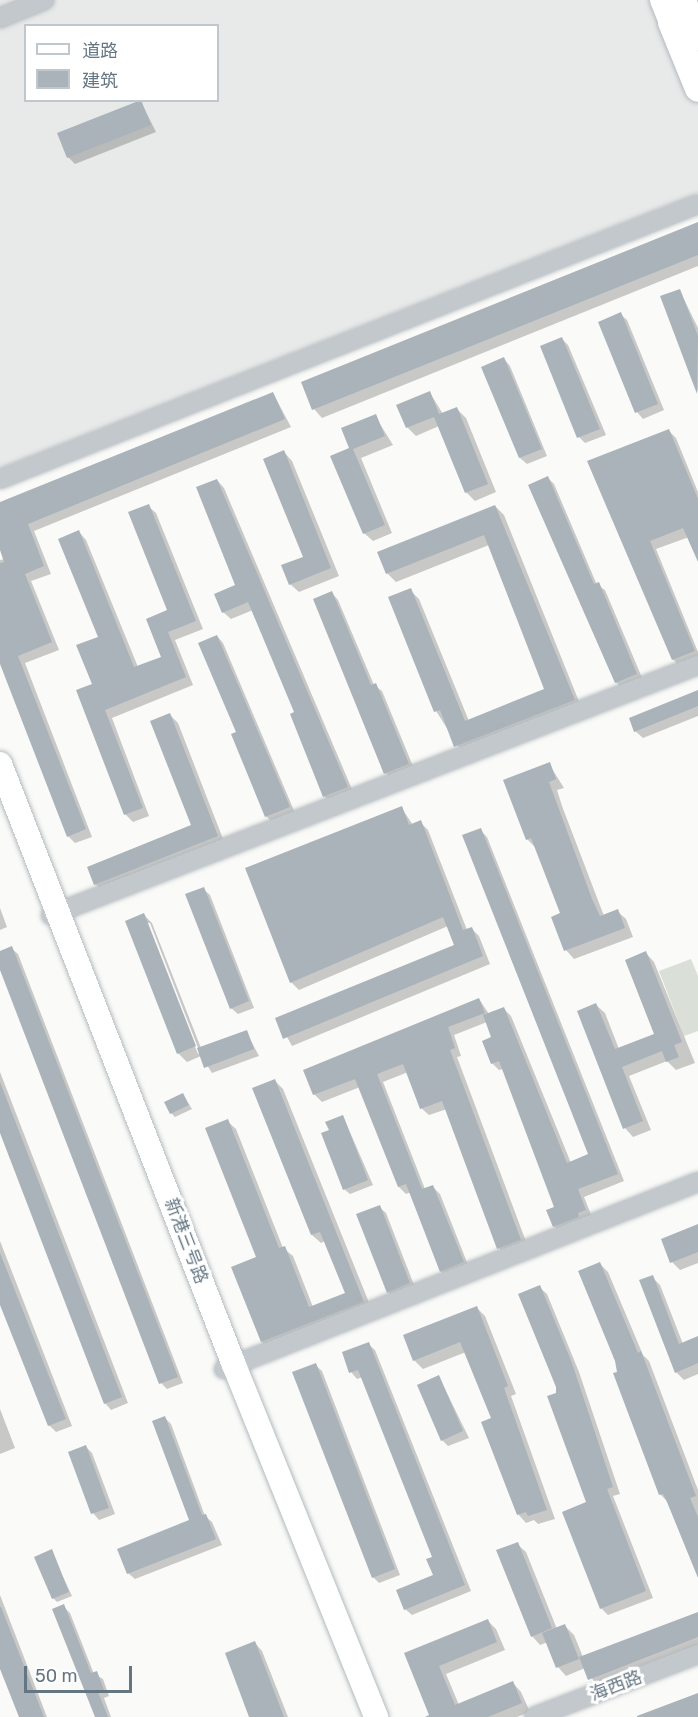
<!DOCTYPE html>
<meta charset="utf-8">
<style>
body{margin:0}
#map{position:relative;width:698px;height:1717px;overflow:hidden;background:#fafaf8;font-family:Rubik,"Noto Sans SC",sans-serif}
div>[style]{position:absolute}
.built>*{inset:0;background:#e8e9e9}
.green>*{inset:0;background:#dadfd7}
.shadow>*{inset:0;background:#0003}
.building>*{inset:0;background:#aab3b9}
.roads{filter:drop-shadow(0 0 2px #b3babf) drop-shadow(0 0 2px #b3babf)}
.street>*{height:18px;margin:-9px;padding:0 9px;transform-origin:9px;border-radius:9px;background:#c3c8cc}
.secondary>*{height:24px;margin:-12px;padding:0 12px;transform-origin:12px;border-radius:12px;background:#fff}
.primary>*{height:27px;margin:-13.5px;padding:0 13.5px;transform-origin:13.5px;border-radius:13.5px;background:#fff}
span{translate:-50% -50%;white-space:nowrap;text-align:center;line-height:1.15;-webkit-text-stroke:6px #fff;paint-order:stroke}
.street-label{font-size:18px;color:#657683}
.legend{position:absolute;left:24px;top:24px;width:195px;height:78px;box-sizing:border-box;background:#fff;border:2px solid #c1c8cd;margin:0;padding:8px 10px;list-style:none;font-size:18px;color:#657683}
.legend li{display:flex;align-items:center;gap:12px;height:30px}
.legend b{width:30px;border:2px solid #c1c8cd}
.scale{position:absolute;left:24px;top:1666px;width:108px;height:27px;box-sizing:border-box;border:3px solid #657683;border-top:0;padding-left:8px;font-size:18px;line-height:21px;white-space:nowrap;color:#657683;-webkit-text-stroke:4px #fff;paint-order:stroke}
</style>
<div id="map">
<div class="built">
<i style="clip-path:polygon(evenodd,0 0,698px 0,698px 193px,0 468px,0 0,26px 26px,218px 26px,218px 100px,26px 100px,26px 26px)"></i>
</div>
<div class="green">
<i style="clip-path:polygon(691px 959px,698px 976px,698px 1031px,684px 1036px,659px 971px)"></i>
</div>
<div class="shadow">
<i style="clip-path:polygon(141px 102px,156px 132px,75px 164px,68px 157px)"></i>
<i style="clip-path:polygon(698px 223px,698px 266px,322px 418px,314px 409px)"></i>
<i style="clip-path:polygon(680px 291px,698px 328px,698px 392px,662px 297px)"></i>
<i style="clip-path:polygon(620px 314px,627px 320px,664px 410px,643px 419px,637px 412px,600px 322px)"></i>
<i style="clip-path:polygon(562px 339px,568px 345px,606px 435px,585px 443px,579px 437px)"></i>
<i style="clip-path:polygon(504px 359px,510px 366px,547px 456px,527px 464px,520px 458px)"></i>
<i style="clip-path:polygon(273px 393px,291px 427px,34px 531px,51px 574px,31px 581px,59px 650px,25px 663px,92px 837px,75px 843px,68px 836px,0 660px,0 560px,5px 559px,0 546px,0 504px)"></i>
<i style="clip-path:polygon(430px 393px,443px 414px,457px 409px,466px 418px,496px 492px,475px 501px,466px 492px,439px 426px,416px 436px,407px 427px)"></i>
<i style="clip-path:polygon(375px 416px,393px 445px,361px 458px,392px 533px,373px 541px,364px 533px,351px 449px)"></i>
<i style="clip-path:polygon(668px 430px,676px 438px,698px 492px,698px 559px,689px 537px,656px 549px,698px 652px,698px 659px,680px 667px,673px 659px,589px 461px)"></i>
<i style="clip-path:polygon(284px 452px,292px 461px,339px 576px,299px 592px,290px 584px,304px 558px)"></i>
<i style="clip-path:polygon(548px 478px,554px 484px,597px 585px,605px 590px,643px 680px,622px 689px,616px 682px)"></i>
<i style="clip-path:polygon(217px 480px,224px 488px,354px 794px,332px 803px,324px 796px,296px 713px,253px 610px,231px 619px,223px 612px,237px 586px)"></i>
<i style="clip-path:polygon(148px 506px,156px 513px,203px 629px,175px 640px,193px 685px,112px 718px,149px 816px,133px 822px,125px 814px,94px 685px,100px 638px,79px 532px,86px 540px,138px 667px,163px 657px,169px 611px)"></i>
<i style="clip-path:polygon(495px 506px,504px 515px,582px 709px,464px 755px,436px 711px,410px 590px,419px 599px,469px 721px,546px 690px,489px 545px,396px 582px,387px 573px)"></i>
<i style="clip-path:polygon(332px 593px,338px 600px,374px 685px,382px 691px,415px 771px,392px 780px,386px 773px)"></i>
<i style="clip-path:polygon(217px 636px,223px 643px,295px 813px,272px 822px,266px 816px,238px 733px)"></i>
<i style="clip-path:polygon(698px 693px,698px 716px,643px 738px,635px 731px)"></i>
<i style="clip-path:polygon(170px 715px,178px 723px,225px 844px,103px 891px,95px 884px,192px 826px)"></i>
<i style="clip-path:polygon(549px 764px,564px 788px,557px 790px,562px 806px,604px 916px,617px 911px,626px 919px,633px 937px,574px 959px,566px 950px,562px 914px,536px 848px,527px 839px)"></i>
<i style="clip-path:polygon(401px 807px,413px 825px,420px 822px,428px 830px,467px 930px,471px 928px,479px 936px,490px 964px,292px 1046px,277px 1019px,456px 946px,448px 926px,299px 990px,291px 982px)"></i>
<i style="clip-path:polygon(480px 830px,487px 837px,624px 1181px,584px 1197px,592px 1217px,561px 1233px,554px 1226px,556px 1208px,503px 1069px,499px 1070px,492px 1063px,493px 1038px,487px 1022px,454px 1035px,461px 1056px,457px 1057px,528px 1247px,506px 1256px,499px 1248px,447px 1109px,429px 1115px,421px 1108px,408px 1072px,383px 1082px,425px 1189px,433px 1187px,440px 1194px,470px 1270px,449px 1278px,441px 1271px,411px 1192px,406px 1194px,399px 1187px,360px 1087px,322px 1102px,314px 1094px,479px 999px,489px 1014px,504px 1009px,511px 1016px,571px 1163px,590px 1155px)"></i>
<i style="clip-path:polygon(203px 889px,210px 895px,254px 1008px,238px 1014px,231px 1008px)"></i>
<i style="clip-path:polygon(0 908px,7px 927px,0 930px)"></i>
<i style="clip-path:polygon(evenodd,144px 915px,152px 923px,201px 1048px,246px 1031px,259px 1056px,212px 1073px,201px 1056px,187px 1062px,178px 1053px,144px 915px,146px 923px,150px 923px,200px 1053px,198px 1054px,146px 923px)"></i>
<i style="clip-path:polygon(11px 948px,18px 954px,183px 1383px,167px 1389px,161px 1383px,0 966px,0 953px)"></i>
<i style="clip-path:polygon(646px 953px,654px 962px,695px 1063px,676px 1070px,667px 1061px,629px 1076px,651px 1130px,633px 1137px,625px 1128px,596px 1005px,605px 1013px,619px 1049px,656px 1035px)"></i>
<i style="clip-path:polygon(0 1072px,128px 1403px,111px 1410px,105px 1403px,0 1130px)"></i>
<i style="clip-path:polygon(275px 1081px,283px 1089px,372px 1310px,270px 1350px,262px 1342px,258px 1258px,227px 1121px,236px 1129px,283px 1248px,293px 1256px,313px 1307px,346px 1294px,325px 1241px,321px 1243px,312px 1235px)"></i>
<i style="clip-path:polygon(183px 1095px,192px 1109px,175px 1117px,171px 1113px)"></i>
<i style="clip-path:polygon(343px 1116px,373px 1185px,350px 1194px,344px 1189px,331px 1131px)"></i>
<i style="clip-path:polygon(379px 1207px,386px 1213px,416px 1290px,395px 1298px,388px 1292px)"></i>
<i style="clip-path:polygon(698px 1226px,698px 1263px,680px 1270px,672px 1262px)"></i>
<i style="clip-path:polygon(0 1241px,72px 1426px,56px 1432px,49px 1425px,0 1300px)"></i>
<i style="clip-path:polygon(600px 1264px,608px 1272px,643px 1355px,649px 1361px,698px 1490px,698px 1575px,669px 1503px,660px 1494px,618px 1373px)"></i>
<i style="clip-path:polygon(652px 1277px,660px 1285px,683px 1344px,698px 1337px,698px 1374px,684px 1380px,676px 1372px)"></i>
<i style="clip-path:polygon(539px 1287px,547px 1294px,579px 1372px,620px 1494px,613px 1496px,653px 1598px,608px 1615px,601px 1608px,588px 1503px,558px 1394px)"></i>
<i style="clip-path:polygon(476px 1307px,485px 1316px,516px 1394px,511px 1396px,555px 1519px,538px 1524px,534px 1520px,526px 1523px,518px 1514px,493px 1419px,466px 1352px,423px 1369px,414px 1360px)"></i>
<i style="clip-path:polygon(368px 1344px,375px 1350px,471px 1591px,412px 1615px,405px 1609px,435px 1575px,434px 1558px,363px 1377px,357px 1379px,351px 1372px)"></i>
<i style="clip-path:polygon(315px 1365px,322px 1371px,400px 1575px,379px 1583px,373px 1577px)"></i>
<i style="clip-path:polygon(439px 1377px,469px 1438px,448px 1446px,442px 1440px)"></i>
<i style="clip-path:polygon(0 1409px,15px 1448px,0 1454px)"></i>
<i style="clip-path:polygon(165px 1418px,171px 1424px,205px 1516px,212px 1522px,222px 1545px,135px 1579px,128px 1573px,191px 1521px)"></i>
<i style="clip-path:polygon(86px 1447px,92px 1453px,115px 1514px,99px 1520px,93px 1513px)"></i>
<i style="clip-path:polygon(517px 1544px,526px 1552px,557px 1629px,565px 1626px,574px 1635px,583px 1657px,698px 1613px,698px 1648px,598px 1687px,585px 1668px,566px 1676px,558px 1667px,548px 1642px,540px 1645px,532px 1636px)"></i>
<i style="clip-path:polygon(51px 1551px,72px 1596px,57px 1602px,53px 1598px)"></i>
<i style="clip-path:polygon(0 1595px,47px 1717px,20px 1717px,0 1665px)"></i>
<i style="clip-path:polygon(63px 1606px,70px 1613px,94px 1674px,103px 1679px,109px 1696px,104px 1698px,111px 1717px,96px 1717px)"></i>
<i style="clip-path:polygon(488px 1621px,496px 1629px,505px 1650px,446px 1674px,459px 1705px,513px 1683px,521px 1692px,530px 1712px,517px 1717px,432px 1717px,406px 1653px)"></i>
<i style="clip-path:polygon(255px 1643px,262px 1651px,288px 1717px,251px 1717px)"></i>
</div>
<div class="building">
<i style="clip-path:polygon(141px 100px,151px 125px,67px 158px,57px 133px)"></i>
<i style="clip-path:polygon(698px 222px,698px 255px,312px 410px,301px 382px)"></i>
<i style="clip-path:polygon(680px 289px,698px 336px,697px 394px,660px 296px)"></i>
<i style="clip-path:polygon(621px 312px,658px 404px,635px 413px,598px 322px)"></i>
<i style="clip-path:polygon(562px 337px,600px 429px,577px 438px,540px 346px)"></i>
<i style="clip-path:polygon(504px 357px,542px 449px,519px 458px,481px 367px)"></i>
<i style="clip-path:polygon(430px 391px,439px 414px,457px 407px,488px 484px,465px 493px,434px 417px,406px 428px,396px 405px)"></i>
<i style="clip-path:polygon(273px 392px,285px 419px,28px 524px,44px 566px,25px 574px,52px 642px,18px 656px,86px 829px,67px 837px,0 664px,0 563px,4px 562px,0 550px,0 502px)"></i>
<i style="clip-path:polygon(376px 414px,385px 436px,353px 449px,385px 525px,363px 534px,330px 456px,349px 448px,341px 428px)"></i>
<i style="clip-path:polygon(669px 429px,698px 499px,698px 562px,683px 528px,650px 541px,695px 651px,672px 660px,587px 461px)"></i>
<i style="clip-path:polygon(284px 450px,331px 568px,289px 585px,281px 565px,303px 557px,263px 459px)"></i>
<i style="clip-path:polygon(548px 476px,594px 584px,599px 582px,637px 674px,615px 683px,528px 485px)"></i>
<i style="clip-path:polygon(217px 479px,348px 787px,323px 797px,290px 714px,294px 712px,248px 602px,222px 613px,214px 594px,235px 585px,196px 487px)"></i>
<i style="clip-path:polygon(149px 504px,196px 621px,168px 632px,186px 677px,105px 710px,143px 808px,124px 815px,76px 690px,92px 684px,76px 645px,98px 637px,58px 539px,79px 530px,134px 667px,161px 657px,146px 619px,167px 610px,128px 512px)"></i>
<i style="clip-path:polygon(495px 505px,575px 700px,454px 747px,440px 710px,434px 712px,388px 597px,411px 588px,465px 721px,544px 689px,518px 622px,484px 535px,386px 574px,377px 552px)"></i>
<i style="clip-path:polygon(332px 591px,371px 685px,376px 683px,409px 764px,384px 774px,313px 599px)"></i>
<i style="clip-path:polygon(217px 635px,290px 807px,265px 817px,231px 734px,236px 732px,198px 643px)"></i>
<i style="clip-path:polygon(698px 690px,698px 706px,634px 732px,629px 718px)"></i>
<i style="clip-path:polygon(170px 713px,218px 836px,94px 885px,87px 867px,191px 825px,150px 721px)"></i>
<i style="clip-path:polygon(550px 762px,556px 779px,549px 782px,592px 899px,600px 916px,618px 909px,625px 928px,564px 951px,551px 917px,560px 913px,531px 838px,526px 840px,503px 780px)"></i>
<i style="clip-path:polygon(402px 806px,409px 825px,421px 820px,463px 930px,472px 927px,483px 956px,283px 1039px,275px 1018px,454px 945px,443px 917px,290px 983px,245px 868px)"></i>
<i style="clip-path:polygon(481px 828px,618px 1174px,578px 1189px,586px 1210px,578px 1213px,579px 1217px,553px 1227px,546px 1210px,554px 1207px,499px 1061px,491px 1064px,482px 1041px,491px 1037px,483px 1015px,504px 1007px,567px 1163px,588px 1154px,462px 835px)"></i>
<i style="clip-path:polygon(204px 887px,249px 1001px,230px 1009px,185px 894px)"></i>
<i style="clip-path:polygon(144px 913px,196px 1046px,177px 1054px,125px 921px)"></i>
<i style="clip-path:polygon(12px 946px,178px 1377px,159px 1384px,0 970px,0 951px)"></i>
<i style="clip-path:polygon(646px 951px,682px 1042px,674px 1045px,679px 1057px,666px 1062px,662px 1051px,622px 1067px,643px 1121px,623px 1129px,577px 1011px,596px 1003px,615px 1049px,654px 1034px,625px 960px)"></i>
<i style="clip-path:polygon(479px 998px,485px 1013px,448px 1027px,455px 1048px,450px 1050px,521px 1240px,497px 1249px,442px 1101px,420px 1109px,403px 1064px,377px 1074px,422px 1189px,433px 1185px,464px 1262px,440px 1272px,406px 1184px,398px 1187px,355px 1079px,313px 1095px,303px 1070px)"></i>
<i style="clip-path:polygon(247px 1030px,254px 1049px,204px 1068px,197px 1048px)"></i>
<i style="clip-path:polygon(275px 1079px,364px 1302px,261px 1342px,231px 1267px,256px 1257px,205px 1128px,228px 1119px,279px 1248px,285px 1246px,309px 1307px,345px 1293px,320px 1232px,311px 1235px,252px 1088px)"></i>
<i style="clip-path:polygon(0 1082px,122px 1397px,104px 1404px,0 1133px)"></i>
<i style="clip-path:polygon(183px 1093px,189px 1105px,170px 1114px,164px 1102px)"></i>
<i style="clip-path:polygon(343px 1115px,368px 1180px,343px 1190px,321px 1133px,329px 1130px,325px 1122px)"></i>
<i style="clip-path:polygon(380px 1205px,410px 1283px,387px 1293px,356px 1214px)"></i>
<i style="clip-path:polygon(698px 1224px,698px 1252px,670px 1263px,661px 1239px)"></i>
<i style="clip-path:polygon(0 1253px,66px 1419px,48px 1426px,0 1305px)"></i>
<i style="clip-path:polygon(600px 1262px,638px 1353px,641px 1351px,696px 1496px,690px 1498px,698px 1517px,698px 1578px,667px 1502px,663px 1494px,659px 1495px,613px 1373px,617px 1372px,615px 1361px,578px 1271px)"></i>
<i style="clip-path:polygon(653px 1275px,679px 1344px,698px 1336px,698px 1363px,675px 1373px,639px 1280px)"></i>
<i style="clip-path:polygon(540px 1285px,572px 1363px,613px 1487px,607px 1489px,646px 1591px,600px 1609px,562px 1512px,586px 1502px,547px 1396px,556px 1393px,556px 1387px,518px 1294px)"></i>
<i style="clip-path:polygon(477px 1306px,508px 1386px,504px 1388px,547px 1510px,528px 1516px,526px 1512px,517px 1515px,481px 1422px,491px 1418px,460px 1342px,413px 1361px,403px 1335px)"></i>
<i style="clip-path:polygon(369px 1342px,465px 1585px,404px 1610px,396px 1590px,433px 1575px,426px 1559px,432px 1557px,358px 1370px,349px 1373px,342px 1352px)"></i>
<i style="clip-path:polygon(316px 1363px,395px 1569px,372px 1578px,292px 1372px)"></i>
<i style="clip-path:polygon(439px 1375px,463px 1431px,441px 1441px,417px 1385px)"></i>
<i style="clip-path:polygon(165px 1416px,202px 1515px,206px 1514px,216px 1539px,127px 1574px,117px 1549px,189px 1520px,152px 1421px)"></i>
<i style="clip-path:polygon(86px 1445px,109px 1508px,91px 1514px,68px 1452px)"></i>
<i style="clip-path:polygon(518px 1542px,552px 1628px,531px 1637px,496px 1550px)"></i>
<i style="clip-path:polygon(52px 1549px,69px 1592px,52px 1599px,34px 1557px)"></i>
<i style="clip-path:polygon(64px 1604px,91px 1673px,97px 1671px,104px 1690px,98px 1692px,108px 1717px,95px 1717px,52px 1609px)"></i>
<i style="clip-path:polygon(0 1607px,1px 1607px,44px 1717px,19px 1717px,0 1669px)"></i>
<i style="clip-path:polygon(698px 1612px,698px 1637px,588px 1680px,579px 1657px)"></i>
<i style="clip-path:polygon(488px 1619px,497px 1642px,439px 1666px,455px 1705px,513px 1681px,522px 1703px,488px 1717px,425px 1717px,429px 1715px,404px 1653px)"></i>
<i style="clip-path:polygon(565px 1624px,579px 1659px,556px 1668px,542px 1633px)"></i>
<i style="clip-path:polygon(255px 1641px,284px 1717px,249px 1717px,225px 1653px)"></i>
<i style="clip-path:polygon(698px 1693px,698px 1717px,637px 1717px,637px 1716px)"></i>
</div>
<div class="roads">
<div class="street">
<i style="left:0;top:18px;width:48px;rotate:-22.2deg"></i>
<i style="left:0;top:479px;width:750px;rotate:-21.5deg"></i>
<i style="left:51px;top:915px;width:694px;rotate:-21.13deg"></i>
<i style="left:224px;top:1369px;width:510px;rotate:-21.53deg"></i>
<i style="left:534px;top:1717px;width:176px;rotate:-21deg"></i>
</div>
<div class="secondary">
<i style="left:662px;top:0;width:24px;rotate:68deg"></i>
<i style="left:684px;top:0;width:19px;rotate:69deg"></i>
<i style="left:0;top:764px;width:645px;rotate:68.73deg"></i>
<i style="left:234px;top:1365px;width:380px;rotate:68deg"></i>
</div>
<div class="primary">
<i style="left:691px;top:18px;width:20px;rotate:70deg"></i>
<i style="left:671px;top:22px;width:71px;rotate:67.8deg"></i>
</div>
</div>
<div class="street-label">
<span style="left:186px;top:1241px;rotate:69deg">新港三号路</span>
<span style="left:616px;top:1686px;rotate:-21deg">海西路</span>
</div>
<ul class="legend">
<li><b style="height:8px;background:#fff"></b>道路</li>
<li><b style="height:16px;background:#aab3b9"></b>建筑</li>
</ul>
<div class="scale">50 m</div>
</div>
